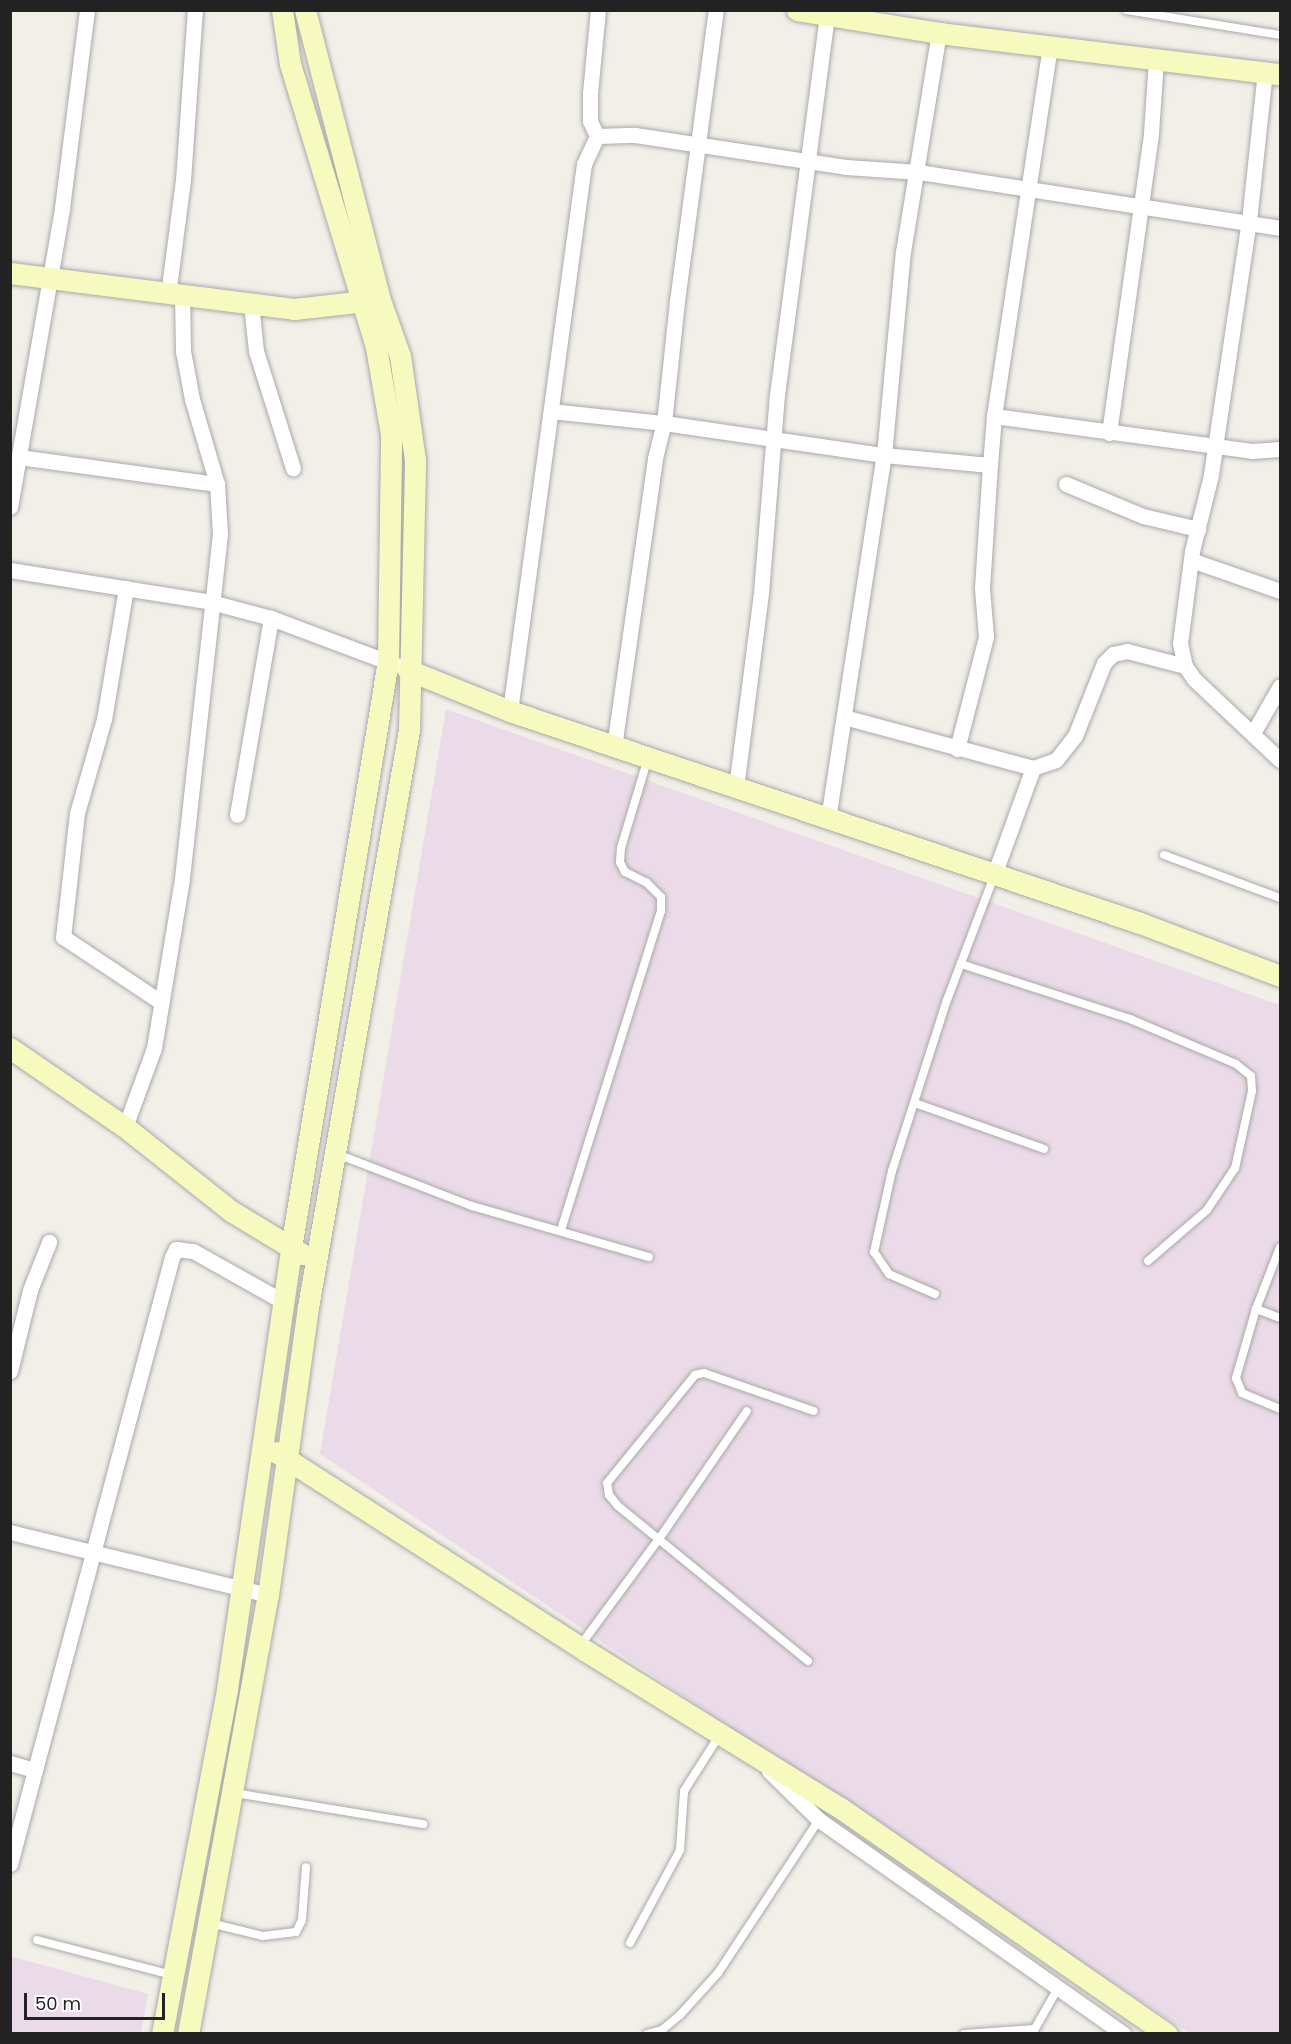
<!DOCTYPE html>
<style>
body{margin:0}
#map{position:relative;width:1291px;height:2044px;overflow:hidden;background:#f2efe9;font-family:Poppins,sans-serif}
div>[style]{position:absolute}
.industrial>*{inset:0;background:#ebdbe8}
.roads{filter:drop-shadow(0 0 2px #a9a9a9) drop-shadow(0 0 2px #a9a9a9)}
.lane>*{height:8px;margin:-4px;padding:0 4px;transform-origin:4px;border-radius:4px;background:#fff}
.street>*{height:15px;margin:-7.5px;padding:0 7.5px;transform-origin:7.5px;border-radius:7.5px;background:#fff}
.secondary>*{height:21px;margin:-10.5px;padding:0 10.5px;transform-origin:10.5px;border-radius:10.5px;background:#f7fabf}
span{translate:-50% -50%;white-space:nowrap;text-align:center;line-height:1.15;-webkit-text-stroke:6px #fff;paint-order:stroke}
.frame{position:absolute;inset:0;border:12px solid #222;pointer-events:none}
.scale{position:absolute;left:24px;top:1993px;width:141px;height:27px;box-sizing:border-box;border:3px solid #222;border-top:0;padding-left:8px;font-size:18px;line-height:21px;white-space:nowrap;color:#222;-webkit-text-stroke:4px #fff;paint-order:stroke}
</style>
<div id="map">
<div class="industrial">
<i style="clip-path:polygon(446px 709px,1280px 1005px,1280px 2033px,1189px 2033px,320px 1454px)"></i>
<i style="clip-path:polygon(10px 1956px,148px 1994px,141px 2033px,11px 2033px)"></i>
</div>
<div class="roads">
<div class="lane">
<i style="left:1126px;top:10px;width:156px;rotate:9.2deg"></i>
<i style="left:1164px;top:855px;width:124px;rotate:20.3deg"></i>
<i style="left:961px;top:964px;width:178px;rotate:18deg"></i>
<i style="left:1130px;top:1019px;width:115px;rotate:23deg"></i>
<i style="left:1236px;top:1064px;width:19px;rotate:39deg"></i>
<i style="left:1251px;top:1076px;width:15px;rotate:86deg"></i>
<i style="left:1252px;top:1091px;width:79px;rotate:102.4deg"></i>
<i style="left:1235px;top:1168px;width:50px;rotate:123.7deg"></i>
<i style="left:1207px;top:1210px;width:78px;rotate:139.2deg"></i>
<i style="left:915px;top:1103px;width:137px;rotate:19.6deg"></i>
<i style="left:337px;top:1154px;width:145px;rotate:21.1deg"></i>
<i style="left:472px;top:1206px;width:184px;rotate:16.1deg"></i>
<i style="left:561px;top:1230px;width:334px;rotate:-72.6deg"></i>
<i style="left:661px;top:911px;width:14px;rotate:-90deg"></i>
<i style="left:661px;top:897px;width:20px;rotate:-135deg"></i>
<i style="left:647px;top:883px;width:25px;rotate:-153deg"></i>
<i style="left:625px;top:872px;width:11px;rotate:-117deg"></i>
<i style="left:620px;top:862px;width:14px;rotate:-86deg"></i>
<i style="left:621px;top:848px;width:94px;rotate:-73.3deg"></i>
<i style="left:935px;top:1294px;width:50px;rotate:-156.5deg"></i>
<i style="left:889px;top:1274px;width:27px;rotate:-124deg"></i>
<i style="left:874px;top:1252px;width:83px;rotate:-77.5deg"></i>
<i style="left:892px;top:1171px;width:180px;rotate:-72.2deg"></i>
<i style="left:947px;top:1000px;width:133px;rotate:-69.2deg"></i>
<i style="left:1256px;top:1309px;width:66px;rotate:-68.8deg"></i>
<i style="left:1280px;top:1318px;width:26px;rotate:-159deg"></i>
<i style="left:1256px;top:1309px;width:72px;rotate:106.2deg"></i>
<i style="left:1236px;top:1378px;width:16px;rotate:68deg"></i>
<i style="left:1242px;top:1393px;width:41px;rotate:22.8deg"></i>
<i style="left:580px;top:1646px;width:133px;rotate:-53.6deg"></i>
<i style="left:659px;top:1539px;width:155px;rotate:-55.5deg"></i>
<i style="left:808px;top:1661px;width:245px;rotate:-140.8deg"></i>
<i style="left:618px;top:1506px;width:14px;rotate:-129deg"></i>
<i style="left:609px;top:1495px;width:12px;rotate:-99deg"></i>
<i style="left:607px;top:1483px;width:139px;rotate:-50.8deg"></i>
<i style="left:695px;top:1375px;width:9px;rotate:-13deg"></i>
<i style="left:704px;top:1373px;width:116px;rotate:19.1deg"></i>
<i style="left:235px;top:1793px;width:191px;rotate:9.4deg"></i>
<i style="left:210px;top:1923px;width:55px;rotate:13.8deg"></i>
<i style="left:263px;top:1936px;width:33px;rotate:-7deg"></i>
<i style="left:296px;top:1932px;width:13px;rotate:-63deg"></i>
<i style="left:302px;top:1920px;width:53px;rotate:-85.7deg"></i>
<i style="left:37px;top:1940px;width:139px;rotate:14.5deg"></i>
<i style="left:630px;top:1943px;width:106px;rotate:-61.7deg"></i>
<i style="left:680px;top:1850px;width:59px;rotate:-86.1deg"></i>
<i style="left:684px;top:1791px;width:65px;rotate:-57.5deg"></i>
<i style="left:1033px;top:2032px;width:51px;rotate:-60.4deg"></i>
<i style="left:647px;top:2034px;width:16px;rotate:-15deg"></i>
<i style="left:662px;top:2030px;width:23px;rotate:-40deg"></i>
<i style="left:680px;top:2015px;width:57px;rotate:-47.9deg"></i>
<i style="left:718px;top:1973px;width:183px;rotate:-56.6deg"></i>
<i style="left:964px;top:2034px;width:71px;rotate:-4deg"></i>
</div>
<div class="street">
<i style="left:1265px;top:71px;width:150px;rotate:96.1deg"></i>
<i style="left:1249px;top:220px;width:258px;rotate:98.5deg"></i>
<i style="left:1211px;top:475px;width:78px;rotate:104deg"></i>
<i style="left:1192px;top:551px;width:93px;rotate:97.4deg"></i>
<i style="left:1180px;top:643px;width:24px;rotate:78deg"></i>
<i style="left:1185px;top:666px;width:16px;rotate:55deg"></i>
<i style="left:1194px;top:679px;width:118px;rotate:43.3deg"></i>
<i style="left:597px;top:136px;width:17px;rotate:-115deg"></i>
<i style="left:590px;top:121px;width:28px;rotate:-90deg"></i>
<i style="left:590px;top:93px;width:83px;rotate:-84.5deg"></i>
<i style="left:168px;top:295px;width:116px;rotate:-82.6deg"></i>
<i style="left:183px;top:180px;width:170px;rotate:-86deg"></i>
<i style="left:251px;top:304px;width:47px;rotate:83.9deg"></i>
<i style="left:256px;top:351px;width:123px;rotate:72.5deg"></i>
<i style="left:551px;top:411px;width:114px;rotate:6.1deg"></i>
<i style="left:664px;top:423px;width:222px;rotate:8.3deg"></i>
<i style="left:884px;top:455px;width:106px;rotate:5.4deg"></i>
<i style="left:990px;top:465px;width:49px;rotate:-85.3deg"></i>
<i style="left:994px;top:416px;width:260px;rotate:7.7deg"></i>
<i style="left:1252px;top:451px;width:28px;rotate:-4deg"></i>
<i style="left:994px;top:416px;width:375px;rotate:-81.4deg"></i>
<i style="left:1109px;top:433px;width:303px;rotate:-82deg"></i>
<i style="left:1151px;top:133px;width:73px;rotate:-86.1deg"></i>
<i style="left:19px;top:457px;width:200px;rotate:7.8deg"></i>
<i style="left:1066px;top:484px;width:83px;rotate:22.6deg"></i>
<i style="left:1143px;top:516px;width:57px;rotate:13.3deg"></i>
<i style="left:10px;top:507px;width:303px;rotate:-80.1deg"></i>
<i style="left:62px;top:208px;width:200px;rotate:-82.8deg"></i>
<i style="left:1191px;top:560px;width:94px;rotate:19.2deg"></i>
<i style="left:10px;top:570px;width:204px;rotate:9deg"></i>
<i style="left:211px;top:602px;width:62px;rotate:14.9deg"></i>
<i style="left:271px;top:618px;width:134px;rotate:20.6deg"></i>
<i style="left:126px;top:588px;width:133px;rotate:99.5deg"></i>
<i style="left:104px;top:719px;width:98px;rotate:106deg"></i>
<i style="left:77px;top:813px;width:125px;rotate:96.4deg"></i>
<i style="left:63px;top:937px;width:118px;rotate:33.6deg"></i>
<i style="left:510px;top:711px;width:552px;rotate:-82.3deg"></i>
<i style="left:584px;top:164px;width:31px;rotate:-65deg"></i>
<i style="left:597px;top:136px;width:38px;rotate:-2deg"></i>
<i style="left:635px;top:135px;width:213px;rotate:8.6deg"></i>
<i style="left:846px;top:167px;width:73px;rotate:3.9deg"></i>
<i style="left:919px;top:172px;width:365px;rotate:8.8deg"></i>
<i style="left:844px;top:717px;width:196px;rotate:15.1deg"></i>
<i style="left:1033px;top:768px;width:24px;rotate:-19deg"></i>
<i style="left:1056px;top:760px;width:31px;rotate:-52deg"></i>
<i style="left:1075px;top:736px;width:79px;rotate:-68.3deg"></i>
<i style="left:1104px;top:663px;width:13px;rotate:-45deg"></i>
<i style="left:1113px;top:654px;width:14px;rotate:-12deg"></i>
<i style="left:1127px;top:651px;width:60px;rotate:14.5deg"></i>
<i style="left:1253px;top:733px;width:54px;rotate:-60.1deg"></i>
<i style="left:614px;top:747px;width:292px;rotate:-81.9deg"></i>
<i style="left:655px;top:458px;width:36px;rotate:-76deg"></i>
<i style="left:664px;top:423px;width:123px;rotate:-83.9deg"></i>
<i style="left:677px;top:301px;width:294px;rotate:-82.4deg"></i>
<i style="left:957px;top:749px;width:116px;rotate:-75.5deg"></i>
<i style="left:986px;top:637px;width:49px;rotate:-94.7deg"></i>
<i style="left:982px;top:588px;width:123px;rotate:-86.3deg"></i>
<i style="left:736px;top:788px;width:197px;rotate:-82.7deg"></i>
<i style="left:761px;top:593px;width:199px;rotate:-85.4deg"></i>
<i style="left:777px;top:395px;width:382px;rotate:-82.5deg"></i>
<i style="left:237px;top:815px;width:200px;rotate:-80.2deg"></i>
<i style="left:828px;top:819px;width:368px;rotate:-81.3deg"></i>
<i style="left:884px;top:455px;width:204px;rotate:-84.7deg"></i>
<i style="left:903px;top:252px;width:222px;rotate:-80.7deg"></i>
<i style="left:994px;top:875px;width:114px;rotate:-70deg"></i>
<i style="left:125px;top:1127px;width:84px;rotate:-69.8deg"></i>
<i style="left:154px;top:1048px;width:172px;rotate:-80.6deg"></i>
<i style="left:182px;top:878px;width:346px;rotate:-83.7deg"></i>
<i style="left:220px;top:534px;width:50px;rotate:-93.4deg"></i>
<i style="left:217px;top:484px;width:89px;rotate:-106.4deg"></i>
<i style="left:192px;top:399px;width:49px;rotate:-100.6deg"></i>
<i style="left:183px;top:351px;width:55px;rotate:-91deg"></i>
<i style="left:10px;top:1371px;width:83px;rotate:-76.1deg"></i>
<i style="left:30px;top:1290px;width:52px;rotate:-68.4deg"></i>
<i style="left:10px;top:1532px;width:266px;rotate:13.7deg"></i>
<i style="left:10px;top:1763px;width:26px;rotate:16deg"></i>
<i style="left:35px;top:1770px;width:531px;rotate:-75.05deg"></i>
<i style="left:172px;top:1257px;width:9px;rotate:-63deg"></i>
<i style="left:176px;top:1249px;width:17px;rotate:7deg"></i>
<i style="left:193px;top:1251px;width:102px;rotate:29.3deg"></i>
<i style="left:769px;top:1771px;width:70px;rotate:44.4deg"></i>
<i style="left:819px;top:1820px;width:372px;rotate:35.1deg"></i>
<i style="left:10px;top:1864px;width:97px;rotate:-75.1deg"></i>
</div>
<div class="secondary">
<i style="left:797px;top:10px;width:144px;rotate:9.2deg"></i>
<i style="left:939px;top:33px;width:343px;rotate:6.9deg"></i>
<i style="left:10px;top:273px;width:286px;rotate:7.2deg"></i>
<i style="left:294px;top:309px;width:81px;rotate:-6.4deg"></i>
<i style="left:408px;top:670px;width:110px;rotate:21.9deg"></i>
<i style="left:510px;top:711px;width:665px;rotate:18.6deg"></i>
<i style="left:1140px;top:923px;width:150px;rotate:20.7deg"></i>
<i style="left:10px;top:1048px;width:140px;rotate:34.5deg"></i>
<i style="left:125px;top:1127px;width:135px;rotate:38.4deg"></i>
<i style="left:231px;top:1211px;width:83px;rotate:31.2deg"></i>
<i style="left:276px;top:1452px;width:368px;rotate:32.7deg"></i>
<i style="left:586px;top:1651px;width:297px;rotate:31.7deg"></i>
<i style="left:839px;top:1807px;width:399px;rotate:34.7deg"></i>
<i style="left:162px;top:2034px;width:351px;rotate:-79.3deg"></i>
<i style="left:227px;top:1689px;width:446px;rotate:-81.7deg"></i>
<i style="left:291px;top:1248px;width:595px;rotate:-80.62deg"></i>
<i style="left:388px;top:661px;width:227px;rotate:-89.2deg"></i>
<i style="left:391px;top:434px;width:88px;rotate:-99.8deg"></i>
<i style="left:376px;top:347px;width:296px;rotate:-106.9deg"></i>
<i style="left:290px;top:64px;width:55px;rotate:-98.4deg"></i>
<i style="left:188px;top:2034px;width:446px;rotate:-79.7deg"></i>
<i style="left:268px;top:1595px;width:291px;rotate:-82.1deg"></i>
<i style="left:308px;top:1307px;width:586px;rotate:-80.07deg"></i>
<i style="left:409px;top:730px;width:270px;rotate:-88.7deg"></i>
<i style="left:415px;top:460px;width:105px;rotate:-98.2deg"></i>
<i style="left:400px;top:356px;width:59px;rotate:-109.7deg"></i>
<i style="left:380px;top:300px;width:300px;rotate:-104.5deg"></i>
</div>
</div>
<div class="frame"></div>
<div class="scale">50 m</div>
</div>
